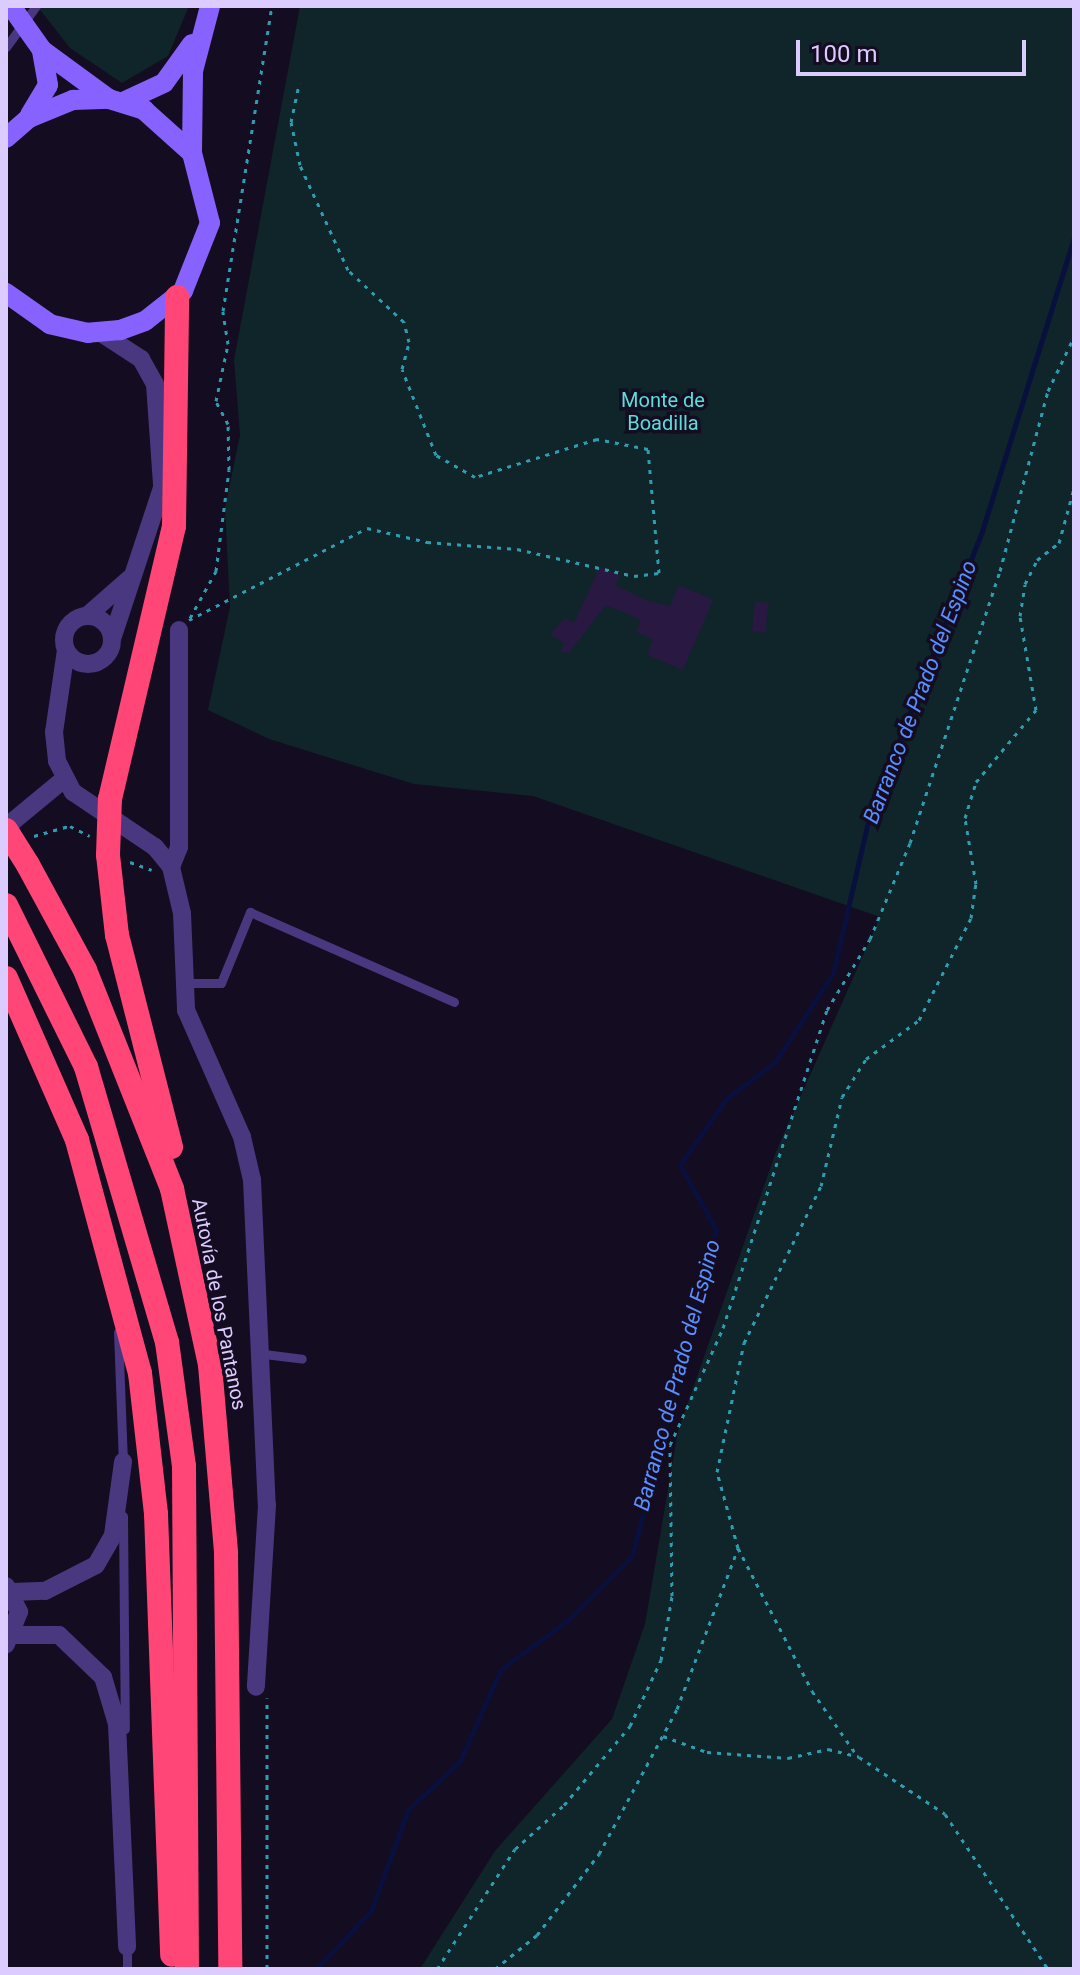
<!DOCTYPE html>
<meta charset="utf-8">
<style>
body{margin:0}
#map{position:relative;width:1080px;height:1975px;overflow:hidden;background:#140c20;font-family:Roboto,sans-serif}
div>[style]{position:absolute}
.green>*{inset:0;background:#0f252a}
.stream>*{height:5px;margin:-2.5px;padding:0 2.5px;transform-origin:2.5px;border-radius:2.5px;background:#09103d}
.building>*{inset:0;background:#291841}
.path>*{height:3px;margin-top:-1.5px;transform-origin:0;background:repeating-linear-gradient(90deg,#2d9db2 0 4px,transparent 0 10px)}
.lane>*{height:9px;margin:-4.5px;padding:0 4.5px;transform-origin:4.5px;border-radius:4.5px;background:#49377f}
.street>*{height:18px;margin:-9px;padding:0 9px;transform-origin:9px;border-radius:9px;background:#49377f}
.street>.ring{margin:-9px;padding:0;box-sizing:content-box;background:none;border:18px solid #49377f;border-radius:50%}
.secondary>*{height:20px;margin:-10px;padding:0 10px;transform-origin:10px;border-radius:10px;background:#8862ff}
.highway>*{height:24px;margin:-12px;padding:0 12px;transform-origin:12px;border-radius:12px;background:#ff4677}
.secondary-bridge>*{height:20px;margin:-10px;padding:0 10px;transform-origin:10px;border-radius:10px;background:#8862ff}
.highway-bridge>*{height:24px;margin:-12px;padding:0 12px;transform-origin:12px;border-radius:12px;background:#ff4677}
span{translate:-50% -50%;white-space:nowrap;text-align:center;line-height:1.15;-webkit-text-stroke:7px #140c20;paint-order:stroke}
.park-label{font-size:20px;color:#57dfdb}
.street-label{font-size:20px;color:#dccbff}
.water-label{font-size:22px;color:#598eff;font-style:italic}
.frame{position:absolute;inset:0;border:8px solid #dccbff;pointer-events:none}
.scale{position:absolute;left:796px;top:40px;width:230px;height:36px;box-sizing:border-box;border:4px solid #dccbff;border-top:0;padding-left:10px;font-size:24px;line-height:28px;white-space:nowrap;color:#dccbff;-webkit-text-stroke:6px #140c20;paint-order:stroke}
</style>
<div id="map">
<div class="green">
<i style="clip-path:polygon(37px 6px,189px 6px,168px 56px,122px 83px,70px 48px)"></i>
<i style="clip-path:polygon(300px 6px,1074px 6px,1074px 1969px,420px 1969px,495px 1851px,612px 1719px,645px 1624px,678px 1431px,776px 1152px,880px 917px,533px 796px,414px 784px,269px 739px,208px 710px,230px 607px,225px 508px,240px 435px,234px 360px)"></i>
</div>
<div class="stream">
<i style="left:316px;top:1969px;width:80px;rotate:-46.5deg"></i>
<i style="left:371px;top:1911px;width:108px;rotate:-69.9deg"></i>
<i style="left:408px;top:1810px;width:71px;rotate:-43.3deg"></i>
<i style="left:460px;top:1761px;width:101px;rotate:-66deg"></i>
<i style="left:501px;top:1669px;width:83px;rotate:-36.2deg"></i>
<i style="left:568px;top:1620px;width:91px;rotate:-45deg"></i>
<i style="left:632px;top:1556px;width:337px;rotate:-75.6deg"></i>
<i style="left:716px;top:1230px;width:74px;rotate:-119deg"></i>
<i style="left:680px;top:1165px;width:80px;rotate:-55.1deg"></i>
<i style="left:726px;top:1099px;width:61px;rotate:-37.1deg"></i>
<i style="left:775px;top:1062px;width:106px;rotate:-56.9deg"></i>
<i style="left:833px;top:973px;width:164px;rotate:-77deg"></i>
<i style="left:870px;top:813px;width:303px;rotate:-68.3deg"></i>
<i style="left:982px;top:531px;width:307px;rotate:-72.6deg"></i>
</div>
<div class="building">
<i style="clip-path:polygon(600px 567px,620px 575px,615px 585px,648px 601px,670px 606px,679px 585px,713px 600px,683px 670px,647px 655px,653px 639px,636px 632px,641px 620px,606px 605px,568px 654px,561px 651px,564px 643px,550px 634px,565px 618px,574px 623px)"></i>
<i style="clip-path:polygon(755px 602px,769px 603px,765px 633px,752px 631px)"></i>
</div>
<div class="path">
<i style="left:190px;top:618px;width:54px;rotate:-61deg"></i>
<i style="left:216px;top:571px;width:102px;rotate:-82.7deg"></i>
<i style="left:229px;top:470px;width:46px;rotate:-91.2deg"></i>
<i style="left:228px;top:424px;width:26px;rotate:-118deg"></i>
<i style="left:216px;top:401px;width:58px;rotate:-78.1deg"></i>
<i style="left:228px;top:344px;width:33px;rotate:-99deg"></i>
<i style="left:223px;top:311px;width:309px;rotate:-80.9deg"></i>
<i style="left:189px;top:620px;width:200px;rotate:-27.3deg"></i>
<i style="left:367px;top:528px;width:62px;rotate:13.1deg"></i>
<i style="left:427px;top:542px;width:90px;rotate:4.4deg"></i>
<i style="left:517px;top:549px;width:120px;rotate:13deg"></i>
<i style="left:634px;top:576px;width:25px;rotate:-7deg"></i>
<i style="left:659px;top:573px;width:124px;rotate:-95.1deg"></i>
<i style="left:648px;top:449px;width:52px;rotate:-168.9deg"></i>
<i style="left:597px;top:439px;width:128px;rotate:162.7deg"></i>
<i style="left:475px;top:477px;width:45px;rotate:-150.6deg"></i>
<i style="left:436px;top:455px;width:92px;rotate:-111.6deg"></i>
<i style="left:402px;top:369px;width:28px;rotate:-75deg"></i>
<i style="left:409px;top:342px;width:21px;rotate:-104deg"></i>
<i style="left:404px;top:322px;width:76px;rotate:-137.1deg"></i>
<i style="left:348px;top:270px;width:115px;rotate:-114.6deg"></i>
<i style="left:300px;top:165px;width:44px;rotate:-101.8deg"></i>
<i style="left:291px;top:122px;width:40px;rotate:-78deg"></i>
<i style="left:34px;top:836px;width:37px;rotate:-16deg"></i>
<i style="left:70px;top:826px;width:22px;rotate:27deg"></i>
<i style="left:130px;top:862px;width:23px;rotate:20deg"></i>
<i style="left:738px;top:1548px;width:161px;rotate:62.6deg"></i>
<i style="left:812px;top:1691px;width:77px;rotate:55.1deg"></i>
<i style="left:663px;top:1736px;width:47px;rotate:20deg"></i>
<i style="left:707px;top:1752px;width:81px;rotate:4.2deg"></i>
<i style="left:788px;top:1758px;width:41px;rotate:-12.7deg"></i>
<i style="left:828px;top:1749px;width:32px;rotate:14deg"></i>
<i style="left:859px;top:1757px;width:103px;rotate:33.5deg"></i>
<i style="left:945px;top:1814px;width:186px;rotate:56.4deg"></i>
<i style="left:267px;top:1969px;width:271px;rotate:-90deg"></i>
<i style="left:437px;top:1969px;width:143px;rotate:-57deg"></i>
<i style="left:515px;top:1849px;width:66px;rotate:-41.9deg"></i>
<i style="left:564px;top:1805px;width:103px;rotate:-50.1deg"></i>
<i style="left:630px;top:1726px;width:73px;rotate:-64.8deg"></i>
<i style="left:661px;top:1660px;width:65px;rotate:-80.2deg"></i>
<i style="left:672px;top:1596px;width:151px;rotate:-90.8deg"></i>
<i style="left:670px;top:1445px;width:128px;rotate:-65.6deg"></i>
<i style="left:723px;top:1328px;width:335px;rotate:-71.9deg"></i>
<i style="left:827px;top:1010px;width:83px;rotate:-58.8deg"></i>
<i style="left:870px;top:939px;width:104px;rotate:-67.4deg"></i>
<i style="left:910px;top:843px;width:287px;rotate:-71.7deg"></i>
<i style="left:1000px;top:571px;width:186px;rotate:-75.1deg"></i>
<i style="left:1048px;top:391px;width:60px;rotate:-64.3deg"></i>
<i style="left:495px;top:1969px;width:54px;rotate:-39deg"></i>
<i style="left:537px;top:1935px;width:102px;rotate:-52.6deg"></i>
<i style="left:599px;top:1854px;width:165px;rotate:-61.7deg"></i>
<i style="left:677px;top:1709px;width:172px;rotate:-69.2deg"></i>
<i style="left:738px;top:1548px;width:79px;rotate:-105.4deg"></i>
<i style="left:717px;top:1472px;width:132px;rotate:-78.2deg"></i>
<i style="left:744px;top:1343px;width:175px;rotate:-63.9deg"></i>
<i style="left:821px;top:1186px;width:91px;rotate:-76.7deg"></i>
<i style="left:842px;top:1097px;width:45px;rotate:-57.7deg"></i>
<i style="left:866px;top:1059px;width:66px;rotate:-36.3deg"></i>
<i style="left:919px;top:1020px;width:114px;rotate:-63deg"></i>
<i style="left:971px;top:918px;width:34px;rotate:-82deg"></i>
<i style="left:976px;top:884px;width:67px;rotate:-99.5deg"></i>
<i style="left:965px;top:818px;width:38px;rotate:-73deg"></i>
<i style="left:976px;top:782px;width:94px;rotate:-50.2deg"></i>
<i style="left:1036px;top:710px;width:95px;rotate:-99.7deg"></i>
<i style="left:1020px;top:616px;width:32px;rotate:-81deg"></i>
<i style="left:1025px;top:584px;width:27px;rotate:-63deg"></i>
<i style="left:1037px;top:560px;width:28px;rotate:-38deg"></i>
<i style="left:1059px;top:543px;width:57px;rotate:-74.7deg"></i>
</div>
<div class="lane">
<i style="left:6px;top:47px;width:51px;rotate:-53.8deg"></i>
<i style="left:182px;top:983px;width:39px"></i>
<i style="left:221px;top:983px;width:77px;rotate:-67.8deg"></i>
<i style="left:250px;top:912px;width:223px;rotate:23.8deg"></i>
<i style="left:118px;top:1332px;width:133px;rotate:87.8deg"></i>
<i style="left:264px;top:1354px;width:38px;rotate:7deg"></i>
<i style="left:123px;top:1516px;width:213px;rotate:89.5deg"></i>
<i style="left:127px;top:1944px;width:25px;rotate:90deg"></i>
</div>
<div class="street">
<i style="left:101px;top:333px;width:48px;rotate:33deg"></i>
<i style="left:141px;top:359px;width:29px;rotate:61deg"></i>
<i style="left:155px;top:384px;width:101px;rotate:86deg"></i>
<i style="left:88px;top:615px;width:55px;rotate:-41.3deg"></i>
<i class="ring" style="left:64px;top:616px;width:30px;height:30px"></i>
<i style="left:113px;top:636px;width:172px;rotate:-71.7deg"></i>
<i style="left:66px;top:650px;width:83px;rotate:98.3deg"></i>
<i style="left:54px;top:732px;width:29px;rotate:84deg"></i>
<i style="left:57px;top:761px;width:35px;rotate:63deg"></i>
<i style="left:73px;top:792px;width:99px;rotate:33.9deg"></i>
<i style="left:155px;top:847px;width:26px;rotate:51deg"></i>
<i style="left:171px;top:867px;width:47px;rotate:76.6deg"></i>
<i style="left:182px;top:913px;width:97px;rotate:87.6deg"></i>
<i style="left:186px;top:1010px;width:139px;rotate:66.2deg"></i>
<i style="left:242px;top:1137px;width:44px;rotate:76.9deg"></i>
<i style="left:252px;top:1180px;width:325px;rotate:87.4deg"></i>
<i style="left:267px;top:1505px;width:182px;rotate:93.5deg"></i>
<i style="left:6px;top:827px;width:75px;rotate:-39.6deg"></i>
<i style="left:171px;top:867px;width:22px;rotate:-68deg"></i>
<i style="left:179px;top:847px;width:217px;rotate:-90deg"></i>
<i style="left:6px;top:1586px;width:29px;rotate:63deg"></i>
<i style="left:19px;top:1612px;width:35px;rotate:112deg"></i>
<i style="left:12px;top:1592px;width:33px;rotate:-2deg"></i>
<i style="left:45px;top:1591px;width:57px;rotate:-27deg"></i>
<i style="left:96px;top:1565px;width:34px;rotate:-60deg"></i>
<i style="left:113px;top:1535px;width:74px;rotate:-82.2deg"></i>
<i style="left:14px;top:1635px;width:45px"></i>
<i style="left:59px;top:1635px;width:61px;rotate:43.7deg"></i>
<i style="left:103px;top:1677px;width:49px;rotate:73.4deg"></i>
<i style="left:117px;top:1724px;width:223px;rotate:87.4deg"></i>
</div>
<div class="secondary">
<i style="left:42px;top:50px;width:83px;rotate:36.2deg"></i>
<i style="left:123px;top:102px;width:45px;rotate:-24.9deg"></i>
<i style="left:164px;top:83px;width:48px;rotate:-54.3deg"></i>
<i style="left:30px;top:115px;width:35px;rotate:-59deg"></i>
<i style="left:48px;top:85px;width:36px;rotate:-100deg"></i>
<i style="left:6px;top:138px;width:30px;rotate:-41deg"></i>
<i style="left:29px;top:118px;width:48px;rotate:-22.2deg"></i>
<i style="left:73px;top:100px;width:36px;rotate:-2deg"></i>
<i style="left:109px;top:99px;width:37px;rotate:17deg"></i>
<i style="left:144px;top:110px;width:64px;rotate:41.9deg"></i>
<i style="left:192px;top:153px;width:72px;rotate:75.6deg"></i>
<i style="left:210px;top:223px;width:73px;rotate:111.7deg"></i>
<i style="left:183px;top:291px;width:48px;rotate:141.7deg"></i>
<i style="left:145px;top:321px;width:27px;rotate:160deg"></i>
<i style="left:120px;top:330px;width:32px;rotate:175deg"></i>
<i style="left:88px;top:333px;width:39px;rotate:-167deg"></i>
<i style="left:50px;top:324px;width:54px;rotate:-144.8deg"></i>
<i style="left:192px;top:153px;width:82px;rotate:-89.3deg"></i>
<i style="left:193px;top:71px;width:67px;rotate:-75.3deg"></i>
</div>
<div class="highway">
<i style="left:110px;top:799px;width:280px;rotate:-76.8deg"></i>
<i style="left:174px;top:526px;width:229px;rotate:-89.2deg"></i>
<i style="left:108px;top:855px;width:81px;rotate:83.6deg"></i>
<i style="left:117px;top:935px;width:219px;rotate:75.7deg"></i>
<i style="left:28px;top:865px;width:119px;rotate:61.5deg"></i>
<i style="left:85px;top:970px;width:236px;rotate:68.3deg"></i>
<i style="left:172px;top:1189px;width:180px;rotate:77.8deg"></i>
<i style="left:210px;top:1365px;width:189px;rotate:85.1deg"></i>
<i style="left:226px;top:1553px;width:416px;rotate:89.4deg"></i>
<i style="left:6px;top:905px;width:181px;rotate:63.7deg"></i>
<i style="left:86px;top:1067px;width:287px;rotate:73.6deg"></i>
<i style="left:167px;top:1342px;width:125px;rotate:82.2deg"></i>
<i style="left:184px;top:1466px;width:503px;rotate:89.66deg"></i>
<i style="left:6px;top:978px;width:177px;rotate:66.3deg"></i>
<i style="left:77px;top:1140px;width:241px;rotate:74.9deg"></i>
<i style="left:140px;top:1373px;width:142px;rotate:83.5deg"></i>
<i style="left:156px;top:1514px;width:441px;rotate:87.9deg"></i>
</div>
<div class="secondary-bridge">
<i style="left:13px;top:9px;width:50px;rotate:54.7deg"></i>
</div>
<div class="highway-bridge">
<i style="left:6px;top:830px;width:41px;rotate:57.8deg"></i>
<i style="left:108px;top:855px;width:56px;rotate:-88deg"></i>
</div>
<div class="park-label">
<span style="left:663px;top:412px">Monte de<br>Boadilla</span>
</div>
<div class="street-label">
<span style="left:219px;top:1304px;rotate:79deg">Autovía de los Pantanos</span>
</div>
<div class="water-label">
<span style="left:920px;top:692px;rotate:-69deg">Barranco de Prado del Espino</span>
<span style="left:677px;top:1375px;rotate:-75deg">Barranco de Prado del Espino</span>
</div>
<div class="frame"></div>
<div class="scale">100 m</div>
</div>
